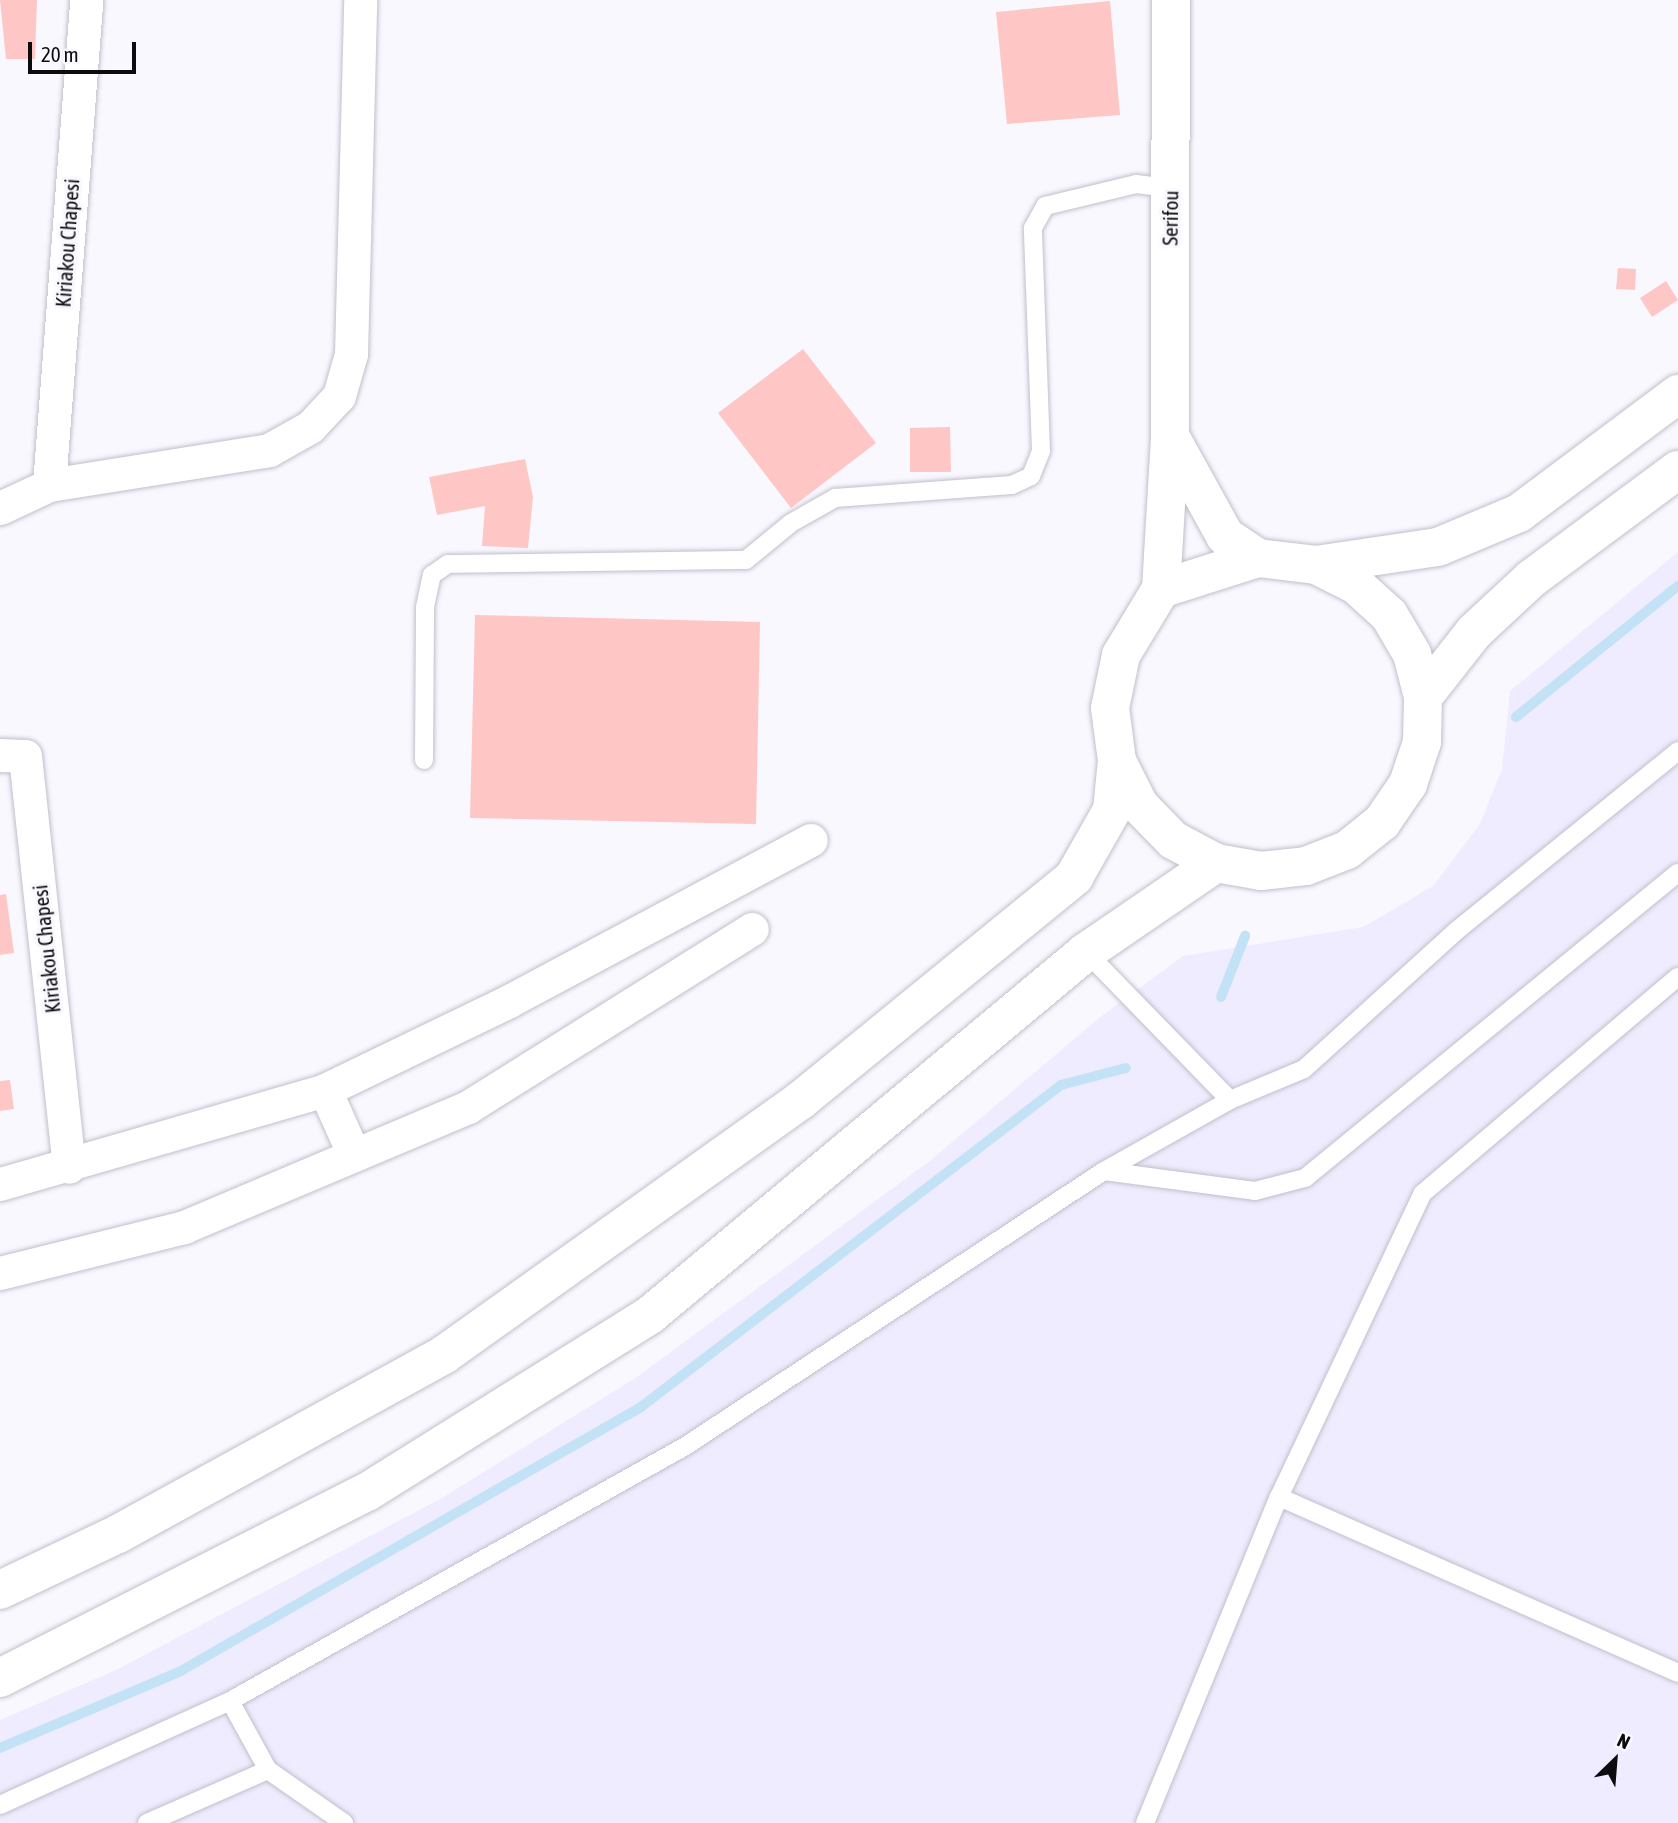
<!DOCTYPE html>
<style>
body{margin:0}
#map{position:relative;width:1678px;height:1823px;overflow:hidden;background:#f9f8ff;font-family:"Asap Condensed",sans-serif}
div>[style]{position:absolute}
.built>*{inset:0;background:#efecff}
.stream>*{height:10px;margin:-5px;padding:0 5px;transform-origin:5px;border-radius:5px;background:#c4e2f6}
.building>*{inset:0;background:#fec7c5}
.roads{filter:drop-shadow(0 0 2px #c1bfca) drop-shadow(0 0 2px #c1bfca)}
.lane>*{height:18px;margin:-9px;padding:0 9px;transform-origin:9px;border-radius:9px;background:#fff}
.street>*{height:33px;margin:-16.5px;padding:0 16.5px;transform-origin:16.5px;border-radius:16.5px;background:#fff}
.secondary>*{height:38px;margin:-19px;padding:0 19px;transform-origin:19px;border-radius:19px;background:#fff}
span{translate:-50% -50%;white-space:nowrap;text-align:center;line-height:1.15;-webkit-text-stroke:7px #f9f8ff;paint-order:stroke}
.street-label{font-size:21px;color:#0c0c0f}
.north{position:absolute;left:1580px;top:1725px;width:70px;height:70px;-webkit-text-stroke:5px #f9f8ff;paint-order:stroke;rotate:25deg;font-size:19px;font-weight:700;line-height:28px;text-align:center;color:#0c0c0f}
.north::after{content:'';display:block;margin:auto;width:24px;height:32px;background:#0c0c0f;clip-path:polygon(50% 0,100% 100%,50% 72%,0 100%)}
.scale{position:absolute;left:28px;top:42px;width:108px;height:32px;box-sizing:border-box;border:4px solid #0c0c0f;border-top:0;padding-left:9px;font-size:21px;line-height:24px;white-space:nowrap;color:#0c0c0f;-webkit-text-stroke:5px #f9f8ff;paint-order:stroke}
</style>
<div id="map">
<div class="built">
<i style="clip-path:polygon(1678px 552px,1678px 1823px,0 1823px,0 1720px,114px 1671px,442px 1498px,637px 1377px,931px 1160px,1099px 1018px,1183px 956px,1363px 927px,1433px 886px,1480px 824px,1502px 769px,1510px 691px)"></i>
</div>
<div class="stream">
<i style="left:1516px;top:717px;width:208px;rotate:-39deg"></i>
<i style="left:1221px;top:997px;width:66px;rotate:-68.5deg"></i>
<i style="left:0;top:1748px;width:194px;rotate:-23deg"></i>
<i style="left:179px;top:1672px;width:533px;rotate:-29.84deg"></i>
<i style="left:641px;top:1407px;width:529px;rotate:-37.48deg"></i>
<i style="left:1061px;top:1085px;width:67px;rotate:-14.7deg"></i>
</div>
<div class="building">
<i style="clip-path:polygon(0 0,37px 0,35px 59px,6px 59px)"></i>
<i style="clip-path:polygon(1110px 1px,1120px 115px,1007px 124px,996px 12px)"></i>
<i style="clip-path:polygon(1618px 268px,1636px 269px,1635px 290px,1616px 289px)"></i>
<i style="clip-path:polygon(1666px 281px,1678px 300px,1652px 317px,1640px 298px)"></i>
<i style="clip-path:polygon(803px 349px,876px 443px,791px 508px,718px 413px)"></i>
<i style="clip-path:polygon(950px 427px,951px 472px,910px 472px,910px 428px)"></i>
<i style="clip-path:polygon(525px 459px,533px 497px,528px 548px,482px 546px,485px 506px,437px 515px,429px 477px)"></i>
<i style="clip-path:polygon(475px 615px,760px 622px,756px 824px,470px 818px)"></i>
<i style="clip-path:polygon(6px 894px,14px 953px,0 955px,0 895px)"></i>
<i style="clip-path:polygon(10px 1080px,14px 1109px,0 1111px,0 1081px)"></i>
</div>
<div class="roads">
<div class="lane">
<i style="left:424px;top:760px;width:153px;rotate:-89.6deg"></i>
<i style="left:425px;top:607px;width:33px;rotate:-78deg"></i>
<i style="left:432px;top:575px;width:19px;rotate:-35deg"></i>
<i style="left:448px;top:564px;width:298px;rotate:-0.8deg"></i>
<i style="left:746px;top:560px;width:58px;rotate:-39.4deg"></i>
<i style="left:791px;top:523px;width:51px;rotate:-29.6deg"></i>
<i style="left:835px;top:498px;width:177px;rotate:-4.2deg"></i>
<i style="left:1012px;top:485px;width:21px;rotate:-25deg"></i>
<i style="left:1031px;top:476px;width:27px;rotate:-68deg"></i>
<i style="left:1041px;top:451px;width:223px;rotate:-92.1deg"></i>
<i style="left:1033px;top:228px;width:25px;rotate:-61deg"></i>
<i style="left:1045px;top:206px;width:94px;rotate:-13.6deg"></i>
<i style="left:1136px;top:184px;width:34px;rotate:7deg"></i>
<i style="left:1086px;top:952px;width:206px;rotate:45.8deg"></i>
<i style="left:1104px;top:1171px;width:152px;rotate:7.5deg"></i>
<i style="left:1255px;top:1191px;width:52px;rotate:-14.6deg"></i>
<i style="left:1305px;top:1178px;width:482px;rotate:-39.3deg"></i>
<i style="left:1279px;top:1497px;width:436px;rotate:23.8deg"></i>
<i style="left:230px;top:1701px;width:79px;rotate:61.2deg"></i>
<i style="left:268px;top:1770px;width:93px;rotate:34.9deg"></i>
<i style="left:0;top:1805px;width:252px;rotate:-24.3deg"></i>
<i style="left:230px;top:1701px;width:520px;rotate:-29.23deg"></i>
<i style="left:684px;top:1447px;width:503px;rotate:-33.31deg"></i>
<i style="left:1104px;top:1171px;width:145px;rotate:-29.4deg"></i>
<i style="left:1230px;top:1100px;width:80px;rotate:-22.7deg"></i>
<i style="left:1304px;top:1069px;width:205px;rotate:-42.2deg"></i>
<i style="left:1456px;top:931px;width:286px;rotate:-39deg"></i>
<i style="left:147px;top:1823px;width:132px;rotate:-23.7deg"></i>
<i style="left:1145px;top:1823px;width:352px;rotate:-67.7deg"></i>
<i style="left:1279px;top:1497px;width:336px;rotate:-64.7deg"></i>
<i style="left:1423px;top:1193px;width:334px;rotate:-40.3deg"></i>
</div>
<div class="street">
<i style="left:49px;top:485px;width:486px;rotate:-85.6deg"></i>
<i style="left:0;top:508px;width:54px;rotate:-25.1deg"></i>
<i style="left:49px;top:485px;width:223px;rotate:-9deg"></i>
<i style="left:269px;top:450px;width:47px;rotate:-29.3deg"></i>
<i style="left:310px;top:427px;width:42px;rotate:-46.9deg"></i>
<i style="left:339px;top:396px;width:44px;rotate:-74.1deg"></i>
<i style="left:351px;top:354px;width:354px;rotate:-88.5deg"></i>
<i style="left:0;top:755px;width:25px;rotate:2deg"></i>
<i style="left:25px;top:756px;width:413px;rotate:83.9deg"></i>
<i style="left:325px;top:1090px;width:71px;rotate:66deg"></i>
<i style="left:0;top:1184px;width:338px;rotate:-16.1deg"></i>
<i style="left:325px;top:1090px;width:204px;rotate:-25.8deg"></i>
<i style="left:509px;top:1001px;width:342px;rotate:-28.1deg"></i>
<i style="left:0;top:1273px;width:190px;rotate:-14deg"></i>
<i style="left:184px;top:1227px;width:308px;rotate:-22.9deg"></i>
<i style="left:468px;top:1107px;width:335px;rotate:-32.1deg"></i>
</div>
<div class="secondary">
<i style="left:1171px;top:438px;width:112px;rotate:61.1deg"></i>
<i style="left:1225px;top:536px;width:40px;rotate:34deg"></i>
<i style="left:1161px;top:589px;width:152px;rotate:-86.6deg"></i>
<i style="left:1170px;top:437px;width:437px;rotate:-89.9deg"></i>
<i style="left:1423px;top:697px;width:83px;rotate:-51.9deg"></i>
<i style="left:1474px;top:632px;width:78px;rotate:-42.9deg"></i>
<i style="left:1531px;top:579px;width:183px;rotate:-36.6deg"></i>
<i style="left:1117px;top:761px;width:49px;rotate:63.4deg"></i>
<i style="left:1139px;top:805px;width:49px;rotate:45.8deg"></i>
<i style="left:1173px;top:840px;width:49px;rotate:28.1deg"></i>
<i style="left:1216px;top:863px;width:46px;rotate:10.1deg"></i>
<i style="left:1261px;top:871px;width:45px;rotate:-6.3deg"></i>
<i style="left:1306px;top:866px;width:44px;rotate:-21.3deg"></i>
<i style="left:1347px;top:850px;width:45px;rotate:-38.7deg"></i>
<i style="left:1382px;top:822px;width:46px;rotate:-55.6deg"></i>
<i style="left:1408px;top:784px;width:44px;rotate:-71.6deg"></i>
<i style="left:1422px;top:742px;width:45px;rotate:-88.7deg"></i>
<i style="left:1423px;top:697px;width:44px;rotate:-104.3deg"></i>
<i style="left:1412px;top:654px;width:45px;rotate:-120.5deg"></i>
<i style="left:1389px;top:615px;width:45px;rotate:-137.7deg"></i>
<i style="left:1356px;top:585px;width:45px;rotate:-153.4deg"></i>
<i style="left:0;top:1590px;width:131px;rotate:-25.4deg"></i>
<i style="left:118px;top:1534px;width:373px;rotate:-28.8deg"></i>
<i style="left:445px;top:1354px;width:437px;rotate:-35.5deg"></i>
<i style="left:801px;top:1100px;width:353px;rotate:-39.2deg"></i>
<i style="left:1074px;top:877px;width:77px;rotate:-60.4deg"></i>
<i style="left:1112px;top:810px;width:49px;rotate:-84.2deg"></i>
<i style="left:1117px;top:761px;width:53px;rotate:-97.5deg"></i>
<i style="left:1110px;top:708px;width:54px;rotate:-78.3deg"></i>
<i style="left:1121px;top:655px;width:77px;rotate:-58.8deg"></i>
<i style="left:1161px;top:589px;width:102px;rotate:-17.7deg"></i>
<i style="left:1258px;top:558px;width:58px;rotate:6.9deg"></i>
<i style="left:1316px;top:565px;width:123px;rotate:-8.4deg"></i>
<i style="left:1438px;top:547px;width:88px;rotate:-22.8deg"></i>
<i style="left:1519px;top:513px;width:199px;rotate:-36.8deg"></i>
<i style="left:0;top:1678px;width:411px;rotate:-26.9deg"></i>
<i style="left:367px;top:1492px;width:334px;rotate:-32deg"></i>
<i style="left:650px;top:1315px;width:567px;rotate:-39.78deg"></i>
<i style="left:1086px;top:952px;width:158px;rotate:-34.4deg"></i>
</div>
</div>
<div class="street-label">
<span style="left:1170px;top:218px;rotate:-89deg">Serifou</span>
<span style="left:67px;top:243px;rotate:-86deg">Kiriakou Chapesi</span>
<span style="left:46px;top:949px;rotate:-96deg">Kiriakou Chapesi</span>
</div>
<div class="north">N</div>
<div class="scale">20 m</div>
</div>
